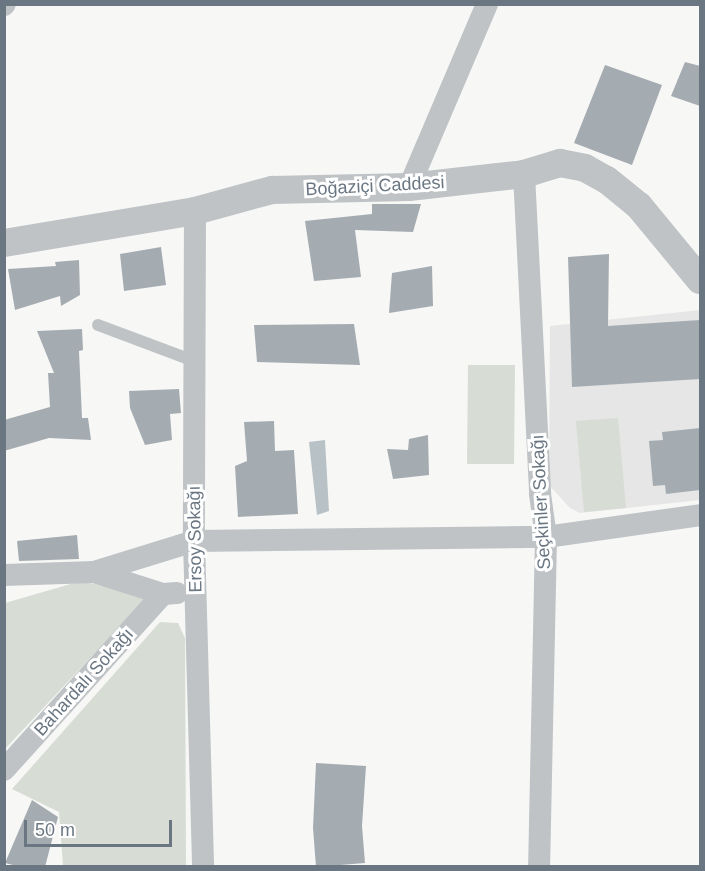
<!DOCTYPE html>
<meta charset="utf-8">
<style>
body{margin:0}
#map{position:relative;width:705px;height:871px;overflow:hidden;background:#f7f7f5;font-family:Arial,sans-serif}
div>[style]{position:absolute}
.built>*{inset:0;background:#e5e6e5}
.green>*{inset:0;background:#d7dcd5}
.water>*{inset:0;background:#b8c1c6}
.building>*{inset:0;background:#a5acb1}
.service>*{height:12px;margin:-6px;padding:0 6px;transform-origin:6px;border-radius:6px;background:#bfc3c6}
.minor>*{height:22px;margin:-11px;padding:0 11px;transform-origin:11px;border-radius:11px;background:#bfc3c6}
.tertiary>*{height:28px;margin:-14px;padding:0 14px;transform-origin:14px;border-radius:14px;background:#bfc3c6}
span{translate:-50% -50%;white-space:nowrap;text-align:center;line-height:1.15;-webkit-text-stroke:6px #fff;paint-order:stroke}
.street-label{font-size:18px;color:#6a7783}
.frame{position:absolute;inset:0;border:6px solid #6a7783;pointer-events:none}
.scale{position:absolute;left:24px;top:820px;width:148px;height:27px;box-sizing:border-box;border:3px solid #6a7783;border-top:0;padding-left:8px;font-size:18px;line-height:21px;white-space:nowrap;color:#6a7783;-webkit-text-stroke:4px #fff;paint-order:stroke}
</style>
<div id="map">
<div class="built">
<i style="clip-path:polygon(700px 310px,700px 500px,580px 513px,570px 508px,549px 485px,550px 326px)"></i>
</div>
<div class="green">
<i style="clip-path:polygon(468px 365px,515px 365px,514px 464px,467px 464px)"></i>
<i style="clip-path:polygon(618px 418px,626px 508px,584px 512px,576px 421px)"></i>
<i style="clip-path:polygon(81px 581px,148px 596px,5px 749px,5px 603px)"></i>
<i style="clip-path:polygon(160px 622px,178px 623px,185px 638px,186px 866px,63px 866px,59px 812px,12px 789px)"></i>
</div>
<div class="water">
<i style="clip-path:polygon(325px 440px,329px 511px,317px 515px,309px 442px)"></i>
</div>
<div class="building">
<i style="clip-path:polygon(685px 62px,700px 66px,700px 106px,671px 96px)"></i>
<i style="clip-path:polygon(605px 65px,662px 85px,632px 165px,574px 143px)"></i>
<i style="clip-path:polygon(372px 204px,421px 204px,413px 232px,355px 230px,361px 277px,314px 281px,305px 221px,372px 214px)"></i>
<i style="clip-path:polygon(161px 247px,166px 285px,124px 291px,120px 254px)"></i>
<i style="clip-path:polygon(609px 254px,608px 326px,700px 320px,700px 379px,572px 387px,568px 257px)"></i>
<i style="clip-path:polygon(79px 260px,80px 295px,61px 306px,60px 296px,15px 310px,8px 269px,56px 266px,55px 262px)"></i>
<i style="clip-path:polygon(432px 266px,433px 306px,389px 313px,392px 273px)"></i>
<i style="clip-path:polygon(354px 324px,360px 365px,257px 362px,254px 325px)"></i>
<i style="clip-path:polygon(82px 329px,83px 350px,79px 351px,82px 418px,88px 418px,91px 440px,49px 438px,4px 451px,4px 420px,50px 407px,48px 373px,54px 373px,37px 331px)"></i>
<i style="clip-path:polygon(179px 389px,181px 413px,170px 414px,172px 440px,145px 445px,130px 408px,129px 391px)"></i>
<i style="clip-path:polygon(274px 421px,275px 451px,294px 450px,298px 514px,238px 517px,235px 466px,247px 461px,244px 422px)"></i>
<i style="clip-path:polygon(700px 428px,700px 490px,666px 494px,665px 485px,653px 486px,649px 441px,663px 440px,662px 432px)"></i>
<i style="clip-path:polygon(428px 435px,429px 475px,393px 479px,387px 449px,408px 450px,409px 439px)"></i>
<i style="clip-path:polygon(77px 535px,79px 559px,19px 561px,17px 541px)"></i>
<i style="clip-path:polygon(316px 763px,366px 766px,362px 826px,365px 863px,316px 867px,313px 828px)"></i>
<i style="clip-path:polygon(32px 800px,58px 817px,45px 867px,21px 867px,5px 863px)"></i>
</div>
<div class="service">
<i style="left:98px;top:325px;width:103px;rotate:20.6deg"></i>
</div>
<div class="minor">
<i style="left:4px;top:5px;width:1px;rotate:-45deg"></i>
<i style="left:524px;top:174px;width:320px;rotate:87.1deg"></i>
<i style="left:540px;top:494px;width:43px;rotate:82.1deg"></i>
<i style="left:546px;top:537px;width:329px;rotate:91.2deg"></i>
<i style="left:409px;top:187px;width:199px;rotate:-66.9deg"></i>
<i style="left:195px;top:211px;width:330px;rotate:90.2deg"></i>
<i style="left:194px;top:541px;width:325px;rotate:88.4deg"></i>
<i style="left:94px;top:572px;width:72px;rotate:17.7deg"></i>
<i style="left:163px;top:594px;width:14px;rotate:-4deg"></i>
<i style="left:4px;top:575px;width:90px;rotate:-1.9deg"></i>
<i style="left:94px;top:572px;width:105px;rotate:-17.2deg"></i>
<i style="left:194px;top:541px;width:352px;rotate:-0.7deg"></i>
<i style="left:546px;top:537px;width:156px;rotate:-8.1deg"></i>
<i style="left:4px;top:770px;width:237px;rotate:-47.9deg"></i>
</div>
<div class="tertiary">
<i style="left:4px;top:243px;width:194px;rotate:-9.5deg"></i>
<i style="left:195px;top:211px;width:80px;rotate:-15.3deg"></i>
<i style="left:272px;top:190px;width:137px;rotate:-1.3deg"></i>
<i style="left:409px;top:187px;width:116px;rotate:-6.4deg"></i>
<i style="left:524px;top:174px;width:38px;rotate:-17deg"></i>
<i style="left:560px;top:163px;width:25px;rotate:11deg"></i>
<i style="left:585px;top:168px;width:25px;rotate:29deg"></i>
<i style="left:607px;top:180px;width:41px;rotate:39.1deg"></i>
<i style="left:639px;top:206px;width:96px;rotate:50.5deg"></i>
</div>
<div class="street-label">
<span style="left:375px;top:186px;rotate:-3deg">Boğaziçi Caddesi</span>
<span style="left:541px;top:502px;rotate:-93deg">Seçkinler Sokağı</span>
<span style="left:195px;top:539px;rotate:-91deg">Ersoy Sokağı</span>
<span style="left:84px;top:682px;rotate:-48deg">Bahardalı Sokağı</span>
</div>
<div class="frame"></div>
<div class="scale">50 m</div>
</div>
